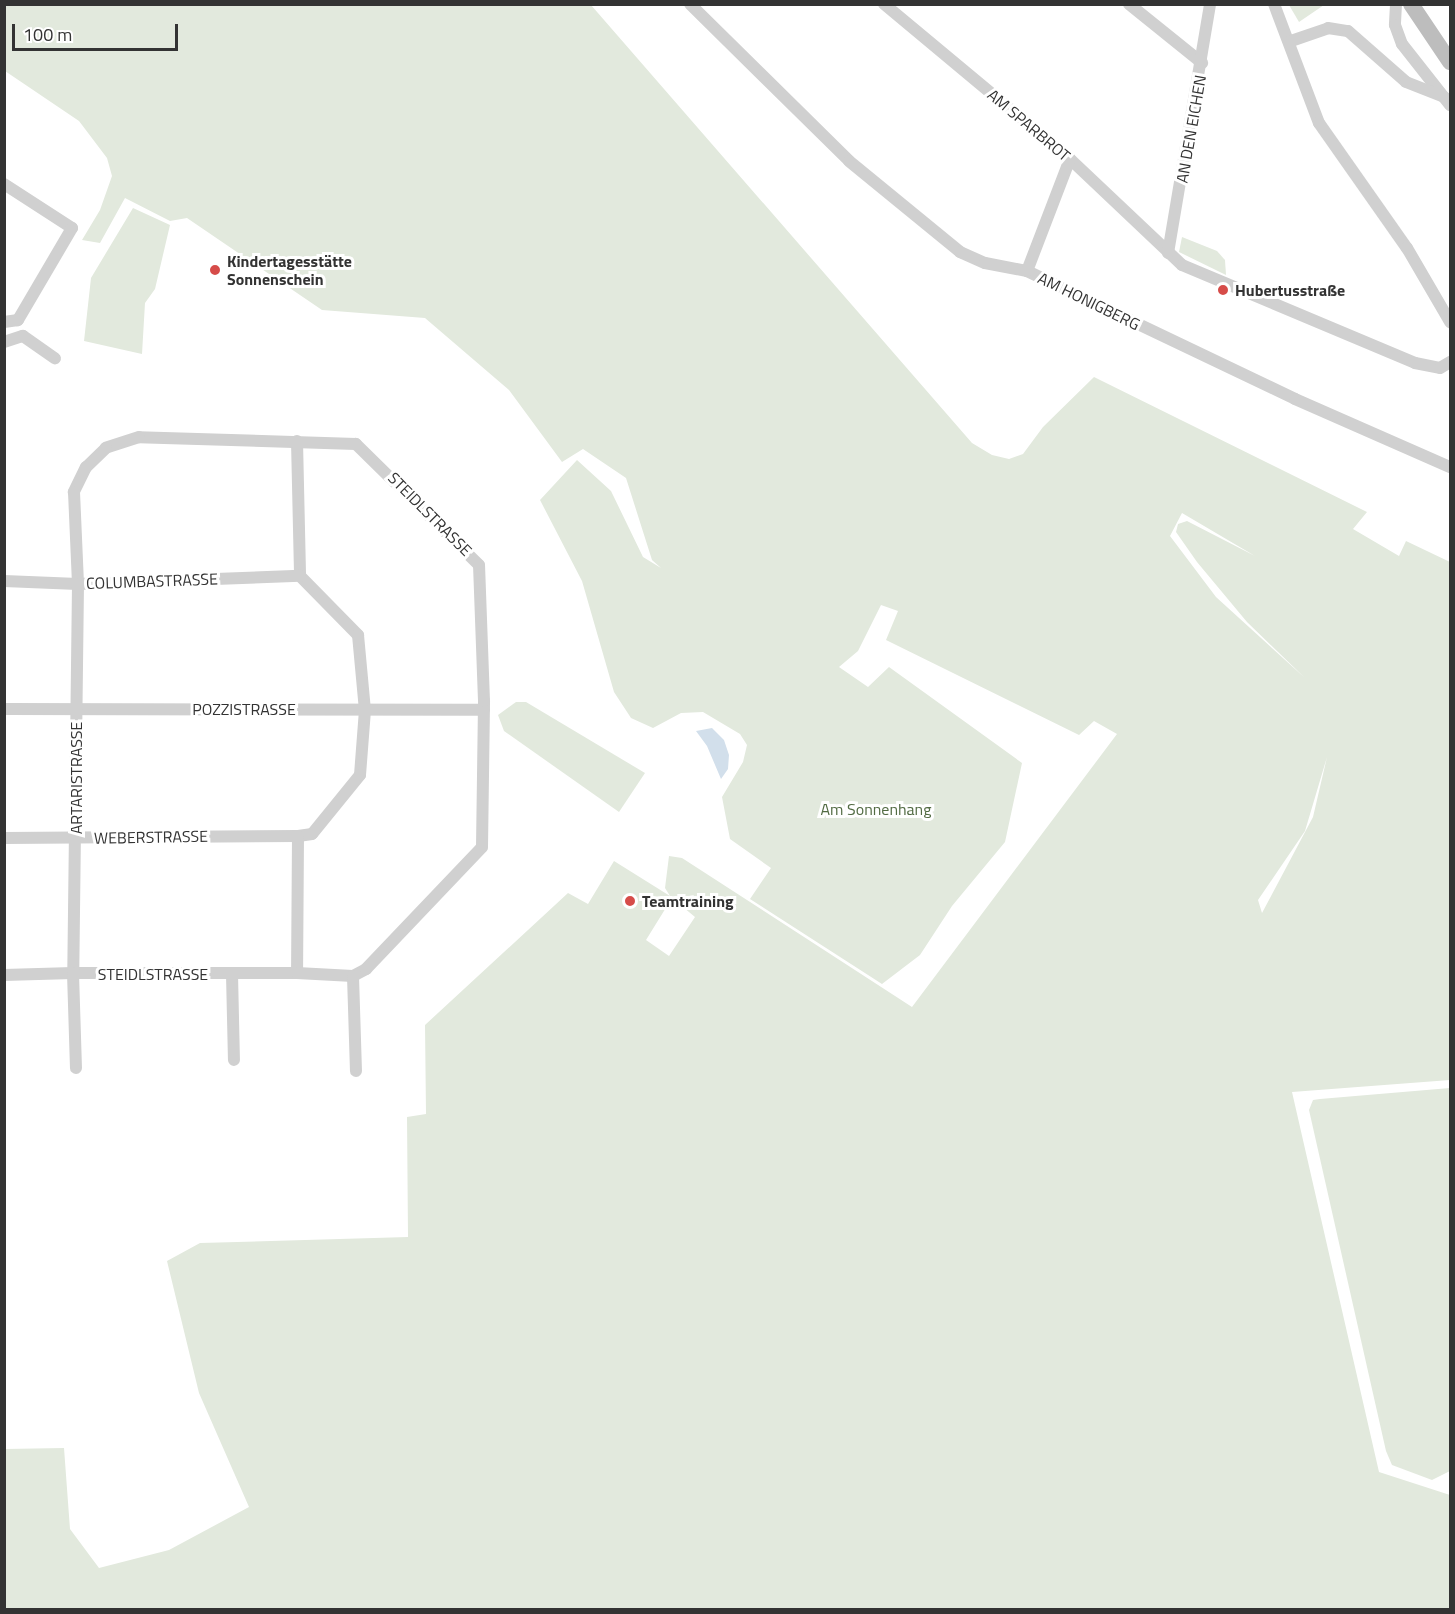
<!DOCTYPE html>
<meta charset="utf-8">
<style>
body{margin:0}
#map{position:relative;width:1455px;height:1614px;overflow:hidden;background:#fff;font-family:"Titillium Web",sans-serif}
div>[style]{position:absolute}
.green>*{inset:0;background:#e2e9dd}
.water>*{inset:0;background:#d2dfeb}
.minor>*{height:12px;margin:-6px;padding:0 6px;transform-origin:6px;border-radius:6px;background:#d0d0d0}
.secondary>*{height:16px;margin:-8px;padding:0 8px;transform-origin:8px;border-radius:8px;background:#bdbdbd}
.dots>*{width:16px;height:16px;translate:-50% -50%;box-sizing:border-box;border:3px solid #fff;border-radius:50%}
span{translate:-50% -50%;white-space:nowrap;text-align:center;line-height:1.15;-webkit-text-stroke:6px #fff;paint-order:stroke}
.street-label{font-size:16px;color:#333}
.poi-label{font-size:16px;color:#333;font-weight:700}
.left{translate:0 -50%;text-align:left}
.park-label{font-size:16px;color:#526b43}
.frame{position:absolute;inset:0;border:6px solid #333;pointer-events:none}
.scale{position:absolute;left:12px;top:24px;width:166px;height:27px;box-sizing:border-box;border:3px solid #333;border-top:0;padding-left:8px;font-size:18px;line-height:21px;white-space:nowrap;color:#333;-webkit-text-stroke:4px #fff;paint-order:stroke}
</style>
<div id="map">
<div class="green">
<i style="clip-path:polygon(evenodd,5px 4px,591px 5px,972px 443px,992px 455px,1009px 459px,1023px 454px,1043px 427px,1094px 377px,1367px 512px,1353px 529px,1399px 556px,1406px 541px,1450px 562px,1450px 1080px,1292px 1092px,1379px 1472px,1450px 1495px,1450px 1609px,5px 1609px,5px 1449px,64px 1448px,70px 1529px,99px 1568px,169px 1550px,249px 1507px,199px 1393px,167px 1261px,200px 1243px,408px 1237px,407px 1117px,426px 1114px,425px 1025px,568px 893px,588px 904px,614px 861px,670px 896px,665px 888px,669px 856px,682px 858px,912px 1007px,1117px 734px,1094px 721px,1079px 735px,886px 640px,898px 611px,881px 605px,858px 651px,839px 667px,868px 687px,889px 667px,1022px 763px,1005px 842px,952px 906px,920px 955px,882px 984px,750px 899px,771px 868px,730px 839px,722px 797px,743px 762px,747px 745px,740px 734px,703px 712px,681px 713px,653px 728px,631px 718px,614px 692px,582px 581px,540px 500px,577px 460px,611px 491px,643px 557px,661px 568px,652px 560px,626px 478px,583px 449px,562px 462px,509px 390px,425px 318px,322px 310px,187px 218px,170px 221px,125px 198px,100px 243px,82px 240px,100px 210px,112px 176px,107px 158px,79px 121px,5px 71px,5px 4px,1182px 513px,1255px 556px,1187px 521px,1178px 524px,1176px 532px,1197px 562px,1247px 622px,1305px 678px,1216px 597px,1170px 536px,1182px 513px,5px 4px,1327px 757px,1313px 817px,1262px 913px,1258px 900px,1305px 831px,1327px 757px,5px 4px,672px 898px,695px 917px,669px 956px,646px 940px,672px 898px)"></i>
<i style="clip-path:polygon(1289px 5px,1324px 5px,1299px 22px)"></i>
<i style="clip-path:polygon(133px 208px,170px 225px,155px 289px,145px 303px,142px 354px,84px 341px,91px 278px)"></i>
<i style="clip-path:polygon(1182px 237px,1217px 251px,1225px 260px,1226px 275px,1179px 252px)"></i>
<i style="clip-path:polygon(516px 702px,526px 702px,645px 773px,619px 812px,504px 731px,498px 715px)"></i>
<i style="clip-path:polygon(1450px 1088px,1450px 1471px,1432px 1480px,1392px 1465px,1386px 1451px,1309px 1110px,1313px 1100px,1320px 1099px)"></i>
</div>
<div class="water">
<i style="clip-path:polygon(712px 728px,724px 740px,729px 755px,728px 769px,721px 779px,707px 746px,696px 731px)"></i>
</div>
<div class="minor">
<i style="left:690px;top:4px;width:223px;rotate:44.6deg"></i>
<i style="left:849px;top:161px;width:144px;rotate:39.3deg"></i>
<i style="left:960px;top:252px;width:27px;rotate:24deg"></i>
<i style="left:985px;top:263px;width:43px;rotate:10.8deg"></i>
<i style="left:1027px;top:271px;width:297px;rotate:25.5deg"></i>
<i style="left:1295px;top:399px;width:169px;rotate:23.7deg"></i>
<i style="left:884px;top:4px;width:242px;rotate:39.8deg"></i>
<i style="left:1070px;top:159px;width:154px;rotate:43.4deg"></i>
<i style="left:1182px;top:265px;width:253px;rotate:22.8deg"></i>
<i style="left:1415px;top:363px;width:25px;rotate:11deg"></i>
<i style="left:1440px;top:368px;width:12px;rotate:-31deg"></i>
<i style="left:1129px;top:4px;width:94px;rotate:38.9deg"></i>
<i style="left:1274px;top:4px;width:127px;rotate:69.3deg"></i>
<i style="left:1319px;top:123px;width:153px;rotate:54.9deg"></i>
<i style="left:1407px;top:248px;width:86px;rotate:59.8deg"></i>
<i style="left:1396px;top:4px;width:21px;rotate:93deg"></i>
<i style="left:1395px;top:25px;width:20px;rotate:70deg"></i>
<i style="left:1402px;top:44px;width:78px;rotate:51.8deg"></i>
<i style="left:1291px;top:41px;width:39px;rotate:-19deg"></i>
<i style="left:1328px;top:28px;width:20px;rotate:9deg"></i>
<i style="left:1348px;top:31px;width:77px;rotate:41.3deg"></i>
<i style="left:1406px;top:82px;width:41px;rotate:21.5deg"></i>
<i style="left:4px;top:184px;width:81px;rotate:32.9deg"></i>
<i style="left:72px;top:228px;width:107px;rotate:120.4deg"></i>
<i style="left:18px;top:320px;width:14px;rotate:172deg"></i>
<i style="left:1168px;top:253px;width:253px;rotate:-80.4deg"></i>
<i style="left:1027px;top:271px;width:120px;rotate:-69deg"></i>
<i style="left:4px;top:342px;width:20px;rotate:-18deg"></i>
<i style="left:23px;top:336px;width:39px;rotate:35deg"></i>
<i style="left:297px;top:441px;width:135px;rotate:88.7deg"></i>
<i style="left:300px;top:576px;width:83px;rotate:45.5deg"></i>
<i style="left:358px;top:635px;width:75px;rotate:84.7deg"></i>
<i style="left:365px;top:710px;width:65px;rotate:94.4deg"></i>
<i style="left:360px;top:775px;width:76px;rotate:129.1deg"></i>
<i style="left:312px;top:834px;width:14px;rotate:172deg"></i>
<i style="left:298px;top:836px;width:137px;rotate:90.4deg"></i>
<i style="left:4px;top:581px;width:74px;rotate:2.3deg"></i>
<i style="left:78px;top:584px;width:222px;rotate:-2.1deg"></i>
<i style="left:4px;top:709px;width:480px;rotate:0.1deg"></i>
<i style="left:4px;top:838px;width:294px;rotate:-0.4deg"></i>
<i style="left:232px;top:974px;width:86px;rotate:88.7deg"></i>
<i style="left:4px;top:975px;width:69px;rotate:-1.7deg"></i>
<i style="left:73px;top:973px;width:224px"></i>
<i style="left:297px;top:973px;width:56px;rotate:3.1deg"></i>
<i style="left:353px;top:976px;width:15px;rotate:-28deg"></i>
<i style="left:366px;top:969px;width:168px;rotate:-46.4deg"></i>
<i style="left:482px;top:847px;width:146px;rotate:-89.2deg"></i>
<i style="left:484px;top:701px;width:136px;rotate:-92.1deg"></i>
<i style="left:479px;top:565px;width:173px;rotate:-135.5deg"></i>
<i style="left:356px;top:444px;width:217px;rotate:-178.2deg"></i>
<i style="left:139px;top:437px;width:35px;rotate:162deg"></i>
<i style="left:106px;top:448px;width:28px;rotate:136deg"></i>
<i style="left:86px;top:467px;width:28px;rotate:116deg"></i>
<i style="left:74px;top:492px;width:92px;rotate:87.5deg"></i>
<i style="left:78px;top:584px;width:389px;rotate:90.7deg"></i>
<i style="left:73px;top:973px;width:95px;rotate:88.2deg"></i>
<i style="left:353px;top:976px;width:95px;rotate:88.2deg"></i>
</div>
<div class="secondary">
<i style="left:1411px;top:4px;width:70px;rotate:56.1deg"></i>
</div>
<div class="dots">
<i style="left:215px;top:270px;background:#d64c49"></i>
<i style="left:1223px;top:290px;background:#d64c49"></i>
<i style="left:630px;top:901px;background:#d64c49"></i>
</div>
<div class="street-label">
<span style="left:1029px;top:125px;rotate:40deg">AM SPARBROT</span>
<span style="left:1191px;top:129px;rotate:-80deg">AN DEN EICHEN</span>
<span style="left:1089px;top:301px;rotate:26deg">AM HONIGBERG</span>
<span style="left:430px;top:514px;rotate:45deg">STEIDLSTRASSE</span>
<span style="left:152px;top:581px;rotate:-2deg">COLUMBASTRASSE</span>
<span style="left:244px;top:709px">POZZISTRASSE</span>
<span style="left:76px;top:778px;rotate:-90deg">ARTARISTRASSE</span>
<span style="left:151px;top:837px;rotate:-1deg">WEBERSTRASSE</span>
<span style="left:153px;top:974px">STEIDLSTRASSE</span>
</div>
<div class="poi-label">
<span class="left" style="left:227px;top:270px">Kindertagesstätte<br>Sonnenschein</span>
<span class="left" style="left:1235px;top:290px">Hubertusstraße</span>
<span class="left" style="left:642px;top:901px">Teamtraining</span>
</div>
<div class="park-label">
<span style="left:876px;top:809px">Am Sonnenhang</span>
</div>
<div class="frame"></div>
<div class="scale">100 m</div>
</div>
